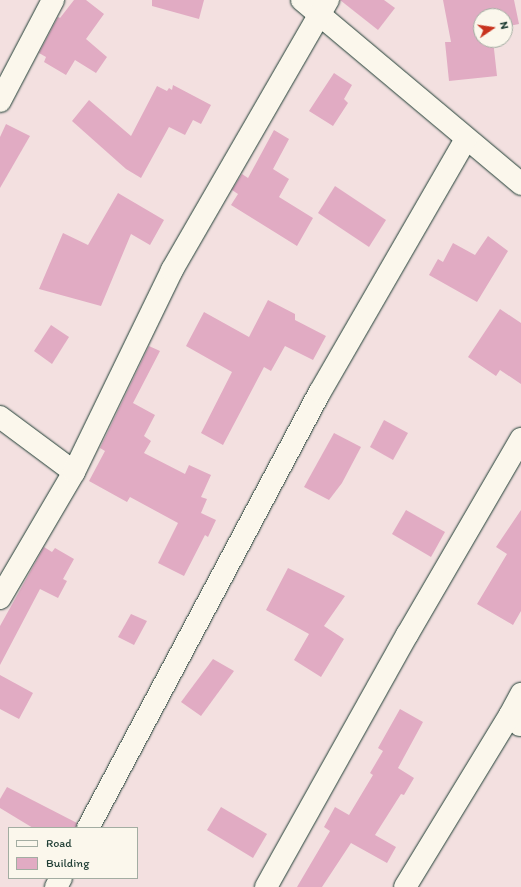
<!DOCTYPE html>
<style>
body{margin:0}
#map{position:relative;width:521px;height:887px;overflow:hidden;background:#f3e0e0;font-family:Itim,sans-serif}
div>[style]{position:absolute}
.building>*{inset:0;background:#e1abc3}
.roads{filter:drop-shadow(0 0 1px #1f3d34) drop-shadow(0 0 1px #1f3d34)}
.minor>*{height:22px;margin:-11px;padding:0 11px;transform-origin:11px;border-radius:11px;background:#fbf7ec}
span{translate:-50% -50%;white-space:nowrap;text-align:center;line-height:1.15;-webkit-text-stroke:3.5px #fbf7ec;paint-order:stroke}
.legend{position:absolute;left:8px;top:827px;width:130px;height:52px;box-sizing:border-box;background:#fbf7ec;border:1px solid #a3ada2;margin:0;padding:5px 7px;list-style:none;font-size:12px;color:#1f3d34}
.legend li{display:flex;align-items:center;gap:8px;height:20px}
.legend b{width:20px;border:1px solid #a3ada2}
.north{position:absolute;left:473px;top:8px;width:40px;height:40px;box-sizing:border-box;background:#fbf7ec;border:1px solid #a3ada2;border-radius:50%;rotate:77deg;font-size:11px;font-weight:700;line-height:16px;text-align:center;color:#1f3d34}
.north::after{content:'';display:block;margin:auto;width:14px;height:18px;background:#c8321e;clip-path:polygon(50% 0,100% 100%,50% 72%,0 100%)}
</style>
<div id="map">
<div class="building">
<i style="clip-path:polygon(74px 0,86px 0,104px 14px,86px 39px,107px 57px,96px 73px,75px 60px,66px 75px,44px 62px,46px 57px,39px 53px,58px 17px,60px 18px)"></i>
<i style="clip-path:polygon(152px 0,204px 0,199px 19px,152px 6px)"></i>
<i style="clip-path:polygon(340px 0,384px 0,395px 8px,378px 30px)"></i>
<i style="clip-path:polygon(443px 0,514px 0,519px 24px,505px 27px,505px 16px,481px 16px,481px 40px,493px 40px,497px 76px,449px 81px,445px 42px,451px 42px)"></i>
<i style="clip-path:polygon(334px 73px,352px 85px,344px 99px,348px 103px,333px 126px,309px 111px)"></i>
<i style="clip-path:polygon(173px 85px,211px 105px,201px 124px,193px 120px,185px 135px,169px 127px,141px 178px,126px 169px,72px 121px,89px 100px,131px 136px,157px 86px,167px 91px,169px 88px,172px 90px)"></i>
<i style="clip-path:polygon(6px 124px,30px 136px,0 188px,0 137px)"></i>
<i style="clip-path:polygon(274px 130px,289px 139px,273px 169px,289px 179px,279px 197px,313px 218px,297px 246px,231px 205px,238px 194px,232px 190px,242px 174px,248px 178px)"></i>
<i style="clip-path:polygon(335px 186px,386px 220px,369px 247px,318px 213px)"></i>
<i style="clip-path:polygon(118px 193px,164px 220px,150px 245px,131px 234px,101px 306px,39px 289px,63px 233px,88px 245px)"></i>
<i style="clip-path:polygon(488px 236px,508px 251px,477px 302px,429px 275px,438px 259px,443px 262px,453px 243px,475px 255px)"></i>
<i style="clip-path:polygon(268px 300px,295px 314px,295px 320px,326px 336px,313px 360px,285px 346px,271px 371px,264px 367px,223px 445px,201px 433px,232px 372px,186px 346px,204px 312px,249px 337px)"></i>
<i style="clip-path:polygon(500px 309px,521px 323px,521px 384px,500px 370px,496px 376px,468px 357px)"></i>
<i style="clip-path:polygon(51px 325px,69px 337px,52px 364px,34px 351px)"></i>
<i style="clip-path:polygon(149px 346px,160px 351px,133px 403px,155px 415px,144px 436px,151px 441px,144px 453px,185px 474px,189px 465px,211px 475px,201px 497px,207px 499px,201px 513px,216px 520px,208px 537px,205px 535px,184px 576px,158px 563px,178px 523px,130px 497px,127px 502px,89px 481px,105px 451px,100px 448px)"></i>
<i style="clip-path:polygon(384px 420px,408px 433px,393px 460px,370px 447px)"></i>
<i style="clip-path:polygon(334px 433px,361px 447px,342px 483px,329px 500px,304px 487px)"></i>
<i style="clip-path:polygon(406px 510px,445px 532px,431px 557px,392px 534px)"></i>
<i style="clip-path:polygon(521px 510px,521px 611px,513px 625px,477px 604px,507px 554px,496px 547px)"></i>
<i style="clip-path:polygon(44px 547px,52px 552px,55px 548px,74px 559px,63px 579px,67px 581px,58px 598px,40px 589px,0 665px,0 626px)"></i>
<i style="clip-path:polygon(288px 568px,345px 596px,324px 626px,344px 639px,321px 677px,294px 660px,309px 634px,266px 610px)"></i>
<i style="clip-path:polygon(131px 614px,147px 621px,134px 645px,118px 637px)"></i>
<i style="clip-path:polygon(213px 659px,234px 671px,201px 716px,181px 702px)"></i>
<i style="clip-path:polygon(0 675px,33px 693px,19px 719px,0 709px)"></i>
<i style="clip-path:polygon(400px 709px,423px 722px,398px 768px,414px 778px,404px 795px,401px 794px,375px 835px,396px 847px,387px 863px,351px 843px,322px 887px,297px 887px,330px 831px,324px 827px,335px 807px,349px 815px,373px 775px,370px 773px,383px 751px,378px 748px)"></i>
<i style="clip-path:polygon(7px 787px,77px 823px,76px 828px,33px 828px,0 808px,0 799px)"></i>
<i style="clip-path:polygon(221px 807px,267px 834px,253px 858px,207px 830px)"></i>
</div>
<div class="roads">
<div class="minor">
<i style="left:302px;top:0;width:286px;rotate:40deg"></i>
<i style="left:0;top:101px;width:114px;rotate:-62.3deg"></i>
<i style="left:0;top:417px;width:92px;rotate:36.6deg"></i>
<i style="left:0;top:598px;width:146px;rotate:-59.6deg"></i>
<i style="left:74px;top:472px;width:225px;rotate:-64.1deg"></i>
<i style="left:172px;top:270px;width:312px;rotate:-60deg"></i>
<i style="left:520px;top:725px;width:14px;rotate:-135deg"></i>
<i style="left:510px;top:715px;width:24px;rotate:-62deg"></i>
<i style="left:88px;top:828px;width:494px;rotate:-62deg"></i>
<i style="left:320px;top:392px;width:292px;rotate:-60deg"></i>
<i style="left:56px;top:887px;width:10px;rotate:-61deg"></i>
<i style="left:266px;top:887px;width:289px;rotate:-60.8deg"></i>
<i style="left:407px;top:635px;width:227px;rotate:-59.8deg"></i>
<i style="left:405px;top:887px;width:202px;rotate:-58.6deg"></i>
</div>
</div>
<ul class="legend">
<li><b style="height:5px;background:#fbf7ec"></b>Road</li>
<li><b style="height:11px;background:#e1abc3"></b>Building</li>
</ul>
<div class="north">N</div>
</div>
